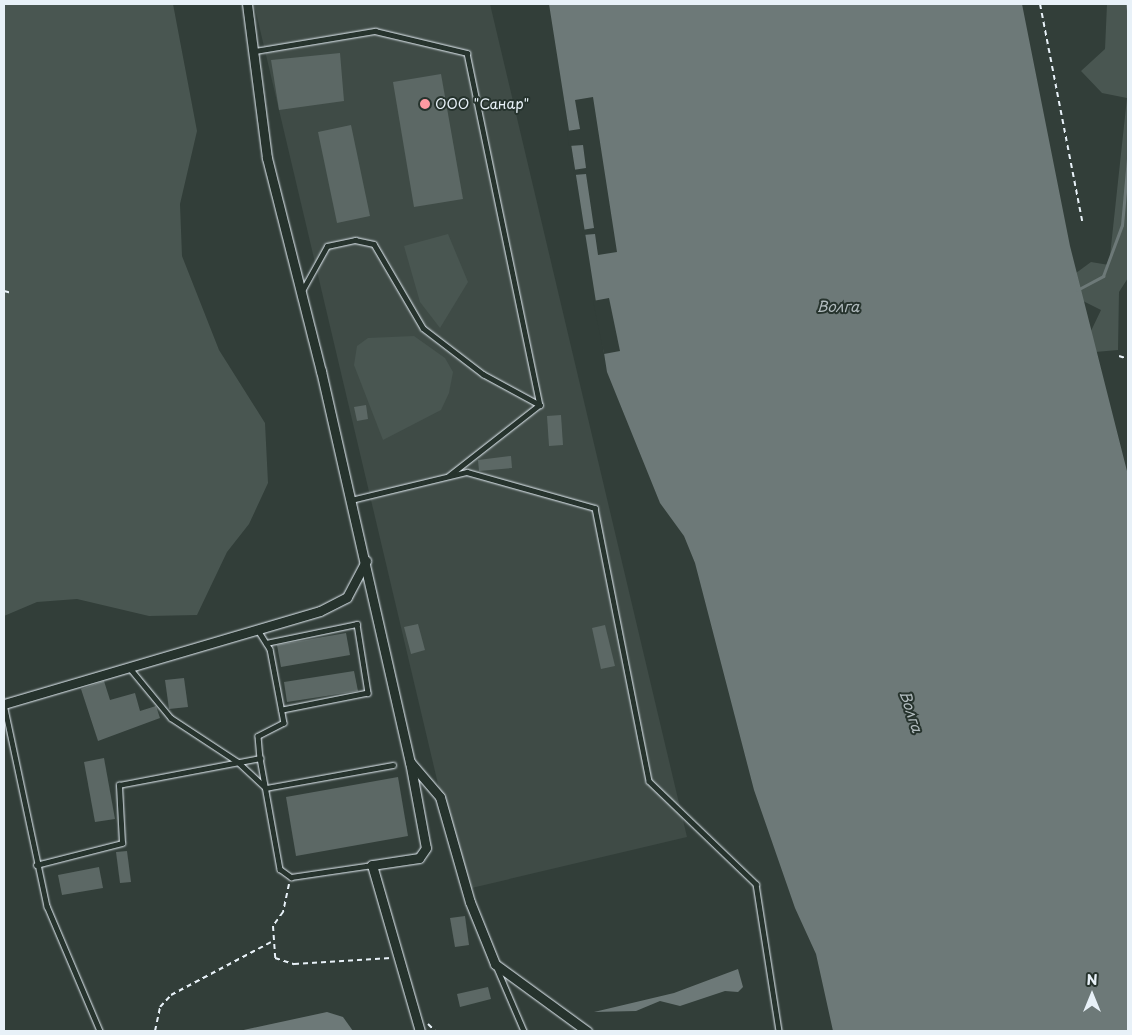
<!DOCTYPE html>
<meta charset="utf-8">
<style>
body{margin:0}
#map{position:relative;width:1132px;height:1035px;overflow:hidden;background:#323e39;font-family:"Playpen Sans",sans-serif}
div>[style]{position:absolute}
.built>*{inset:0;background:#3f4b46}
.green>*{inset:0;background:#495651}
.water>*{inset:0;background:#6d7978}
.pier>*{inset:0;background:#323e39}
.stream>*{height:3px;margin:-1.5px;padding:0 1.5px;transform-origin:1.5px;border-radius:1.5px;background:#6d7978}
.building>*{inset:0;background:#5c6865}
.path>*{height:2px;margin-top:-1px;transform-origin:0;background:repeating-linear-gradient(90deg,#e8f1f8 0 5px,transparent 0 9px)}
.roads{filter:drop-shadow(0 0 1px #e8f1f8) drop-shadow(0 0 1px #e8f1f8)}
.service>*{height:4.5px;margin:-2.25px;padding:0 2.25px;transform-origin:2.25px;border-radius:2.25px;background:#26332d}
.minor>*{height:9px;margin:-4.5px;padding:0 4.5px;transform-origin:4.5px;border-radius:4.5px;background:#26332d}
.dots>*{width:14px;height:14px;translate:-50% -50%;box-sizing:border-box;border:2px solid #26332d;border-radius:50%}
span{translate:-50% -50%;white-space:nowrap;text-align:center;line-height:1.15;-webkit-text-stroke:4px #26332d;paint-order:stroke}
.poi-label{font-size:14px;color:#e8f1f8}
.left{translate:0 -50%;text-align:left}
.water-label{font-size:15px;color:#b1bbbe;font-style:italic}
.frame{position:absolute;inset:0;border:5px solid #e8f1f8;pointer-events:none}
.north{position:absolute;left:1067px;top:970px;width:50px;height:50px;-webkit-text-stroke:4px #26332d;paint-order:stroke;rotate:0deg;font-size:14px;font-weight:700;line-height:20px;text-align:center;color:#e8f1f8}
.north::after{content:'';display:block;margin:auto;width:18px;height:22px;background:#e8f1f8;clip-path:polygon(50% 0,100% 100%,50% 72%,0 100%)}
</style>
<div id="map">
<div class="built">
<i style="clip-path:polygon(254px 4px,490px 4px,687px 837px,463px 890px)"></i>
</div>
<div class="green">
<i style="clip-path:polygon(4px 4px,173px 4px,197px 131px,180px 204px,182px 256px,219px 350px,265px 423px,268px 483px,249px 524px,227px 552px,197px 615px,149px 616px,77px 599px,37px 602px,4px 616px)"></i>
<i style="clip-path:polygon(1107px 4px,1128px 4px,1128px 278px,1119px 292px,1118px 350px,1095px 352px,1090px 333px,1101px 310px,1083px 301px,1076px 273px,1091px 262px,1109px 265px,1127px 98px,1102px 93px,1081px 71px,1105px 49px)"></i>
<i style="clip-path:polygon(448px 234px,468px 282px,440px 328px,420px 302px,404px 246px)"></i>
<i style="clip-path:polygon(414px 336px,445px 358px,453px 372px,449px 393px,441px 410px,383px 440px,354px 365px,357px 346px,368px 338px)"></i>
</div>
<div class="water">
<i style="clip-path:polygon(549px 4px,1022px 4px,1070px 246px,1128px 475px,1128px 1031px,833px 1031px,816px 954px,795px 908px,754px 790px,695px 563px,684px 536px,660px 503px,607px 372px)"></i>
<i style="clip-path:polygon(738px 969px,743px 987px,738px 992px,725px 991px,680px 1006px,660px 1001px,636px 1011px,594px 1012px,674px 993px)"></i>
<i style="clip-path:polygon(327px 1012px,343px 1017px,353px 1031px,239px 1031px)"></i>
</div>
<div class="pier">
<i style="clip-path:polygon(593px 97px,617px 252px,598px 255px,595px 234px,583px 235px,582px 230px,594px 228px,586px 174px,574px 175px,573px 170px,586px 168px,583px 145px,569px 146px,567px 131px,580px 129px,575px 100px)"></i>
<i style="clip-path:polygon(609px 298px,620px 351px,604px 354px,593px 301px)"></i>
</div>
<div class="stream">
<i style="left:1127px;top:4px;width:6px;rotate:81deg"></i>
<i style="left:1077px;top:290px;width:30px;rotate:-28deg"></i>
<i style="left:1103px;top:276px;width:54px;rotate:-69.6deg"></i>
<i style="left:1122px;top:225px;width:67px;rotate:-84.9deg"></i>
</div>
<div class="building">
<i style="clip-path:polygon(340px 53px,344px 101px,279px 110px,271px 60px)"></i>
<i style="clip-path:polygon(441px 74px,463px 199px,414px 207px,393px 82px)"></i>
<i style="clip-path:polygon(351px 125px,370px 216px,337px 223px,318px 132px)"></i>
<i style="clip-path:polygon(366px 405px,368px 419px,357px 421px,354px 407px)"></i>
<i style="clip-path:polygon(561px 415px,563px 445px,549px 446px,547px 416px)"></i>
<i style="clip-path:polygon(511px 456px,512px 468px,479px 471px,478px 460px)"></i>
<i style="clip-path:polygon(418px 624px,425px 650px,411px 654px,404px 627px)"></i>
<i style="clip-path:polygon(605px 625px,615px 666px,601px 669px,592px 628px)"></i>
<i style="clip-path:polygon(346px 633px,350px 655px,281px 667px,277px 645px)"></i>
<i style="clip-path:polygon(354px 671px,358px 691px,287px 702px,284px 682px)"></i>
<i style="clip-path:polygon(184px 678px,188px 707px,169px 709px,165px 680px)"></i>
<i style="clip-path:polygon(104px 681px,110px 700px,135px 693px,140px 711px,156px 706px,160px 718px,98px 741px,81px 689px)"></i>
<i style="clip-path:polygon(104px 758px,115px 819px,95px 822px,84px 762px)"></i>
<i style="clip-path:polygon(398px 777px,408px 836px,296px 856px,286px 797px)"></i>
<i style="clip-path:polygon(127px 851px,131px 882px,120px 883px,116px 852px)"></i>
<i style="clip-path:polygon(99px 867px,103px 888px,62px 895px,58px 875px)"></i>
<i style="clip-path:polygon(465px 916px,469px 945px,455px 947px,450px 918px)"></i>
<i style="clip-path:polygon(488px 987px,491px 999px,460px 1007px,457px 994px)"></i>
</div>
<div class="path">
<i style="left:1040px;top:4px;width:221px;rotate:79deg"></i>
<i style="left:4px;top:291px;width:8px;rotate:14deg"></i>
<i style="left:1119px;top:356px;width:9px;rotate:18deg"></i>
<i style="left:289px;top:884px;width:29px;rotate:102deg"></i>
<i style="left:283px;top:912px;width:17px;rotate:126deg"></i>
<i style="left:273px;top:926px;width:32px;rotate:86deg"></i>
<i style="left:275px;top:958px;width:20px;rotate:18deg"></i>
<i style="left:294px;top:964px;width:97px;rotate:-3.5deg"></i>
<i style="left:428px;top:1024px;width:10px;rotate:45deg"></i>
<i style="left:155px;top:1031px;width:25px;rotate:-78deg"></i>
<i style="left:160px;top:1007px;width:16px;rotate:-47deg"></i>
<i style="left:171px;top:995px;width:113px;rotate:-27.9deg"></i>
</div>
<div class="roads">
<div class="service">
<i style="left:255px;top:51px;width:122px;rotate:-9.5deg"></i>
<i style="left:375px;top:31px;width:95px;rotate:13.4deg"></i>
<i style="left:467px;top:53px;width:359px;rotate:78.3deg"></i>
<i style="left:540px;top:405px;width:115px;rotate:142deg"></i>
<i style="left:302px;top:291px;width:51px;rotate:-60.9deg"></i>
<i style="left:327px;top:246px;width:29px;rotate:-12deg"></i>
<i style="left:355px;top:240px;width:19px;rotate:12deg"></i>
<i style="left:374px;top:244px;width:97px;rotate:59.7deg"></i>
<i style="left:423px;top:328px;width:76px;rotate:37.5deg"></i>
<i style="left:483px;top:374px;width:65px;rotate:28.5deg"></i>
<i style="left:351px;top:500px;width:119px;rotate:-13.6deg"></i>
<i style="left:467px;top:472px;width:133px;rotate:15.7deg"></i>
<i style="left:595px;top:508px;width:278px;rotate:78.8deg"></i>
<i style="left:649px;top:781px;width:149px;rotate:43.9deg"></i>
<i style="left:756px;top:884px;width:149px;rotate:81.1deg"></i>
<i style="left:258px;top:630px;width:22px;rotate:58deg"></i>
<i style="left:270px;top:649px;width:75px;rotate:79.3deg"></i>
<i style="left:284px;top:723px;width:29px;rotate:153deg"></i>
<i style="left:258px;top:736px;width:22px;rotate:85deg"></i>
<i style="left:266px;top:643px;width:93px;rotate:-11.8deg"></i>
<i style="left:357px;top:624px;width:70px;rotate:80.9deg"></i>
<i style="left:368px;top:693px;width:88px;rotate:168.8deg"></i>
<i style="left:129px;top:667px;width:66px;rotate:50.5deg"></i>
<i style="left:171px;top:718px;width:80px;rotate:33.3deg"></i>
<i style="left:238px;top:762px;width:38px;rotate:43deg"></i>
<i style="left:266px;top:788px;width:129px;rotate:-10.3deg"></i>
<i style="left:4px;top:704px;width:207px;rotate:78deg"></i>
<i style="left:47px;top:906px;width:136px;rotate:67deg"></i>
<i style="left:36px;top:865px;width:89px;rotate:-14.3deg"></i>
<i style="left:122px;top:843px;width:58px;rotate:-93deg"></i>
<i style="left:119px;top:785px;width:144px;rotate:-10.8deg"></i>
<i style="left:260px;top:758px;width:113px;rotate:79.8deg"></i>
<i style="left:280px;top:869px;width:14px;rotate:36deg"></i>
<i style="left:291px;top:877px;width:82px;rotate:-8.4deg"></i>
<i style="left:497px;top:968px;width:69px;rotate:66.8deg"></i>
</div>
<div class="minor">
<i style="left:247px;top:4px;width:155px;rotate:82.6deg"></i>
<i style="left:267px;top:158px;width:220px;rotate:75.8deg"></i>
<i style="left:321px;top:371px;width:401px;rotate:77.2deg"></i>
<i style="left:410px;top:762px;width:46px;rotate:49.4deg"></i>
<i style="left:440px;top:797px;width:109px;rotate:74.1deg"></i>
<i style="left:470px;top:902px;width:67px;rotate:68deg"></i>
<i style="left:495px;top:964px;width:114px;rotate:36.1deg"></i>
<i style="left:4px;top:704px;width:329px;rotate:-16.4deg"></i>
<i style="left:320px;top:611px;width:30px;rotate:-27deg"></i>
<i style="left:347px;top:597px;width:41px;rotate:-62.2deg"></i>
<i style="left:410px;top:762px;width:87px;rotate:79.5deg"></i>
<i style="left:426px;top:848px;width:12px;rotate:125deg"></i>
<i style="left:419px;top:858px;width:48px;rotate:171.5deg"></i>
<i style="left:372px;top:865px;width:173px;rotate:73.9deg"></i>
</div>
</div>
<div class="dots">
<i style="left:425px;top:104px;background:#ff9aa2"></i>
</div>
<div class="poi-label">
<span class="left" style="left:435px;top:104px">ООО "Санар"</span>
</div>
<div class="water-label">
<span style="left:838px;top:306px">Волга</span>
<span style="left:912px;top:711px;rotate:72deg">Волга</span>
</div>
<div class="frame"></div>
<div class="north">N</div>
</div>
